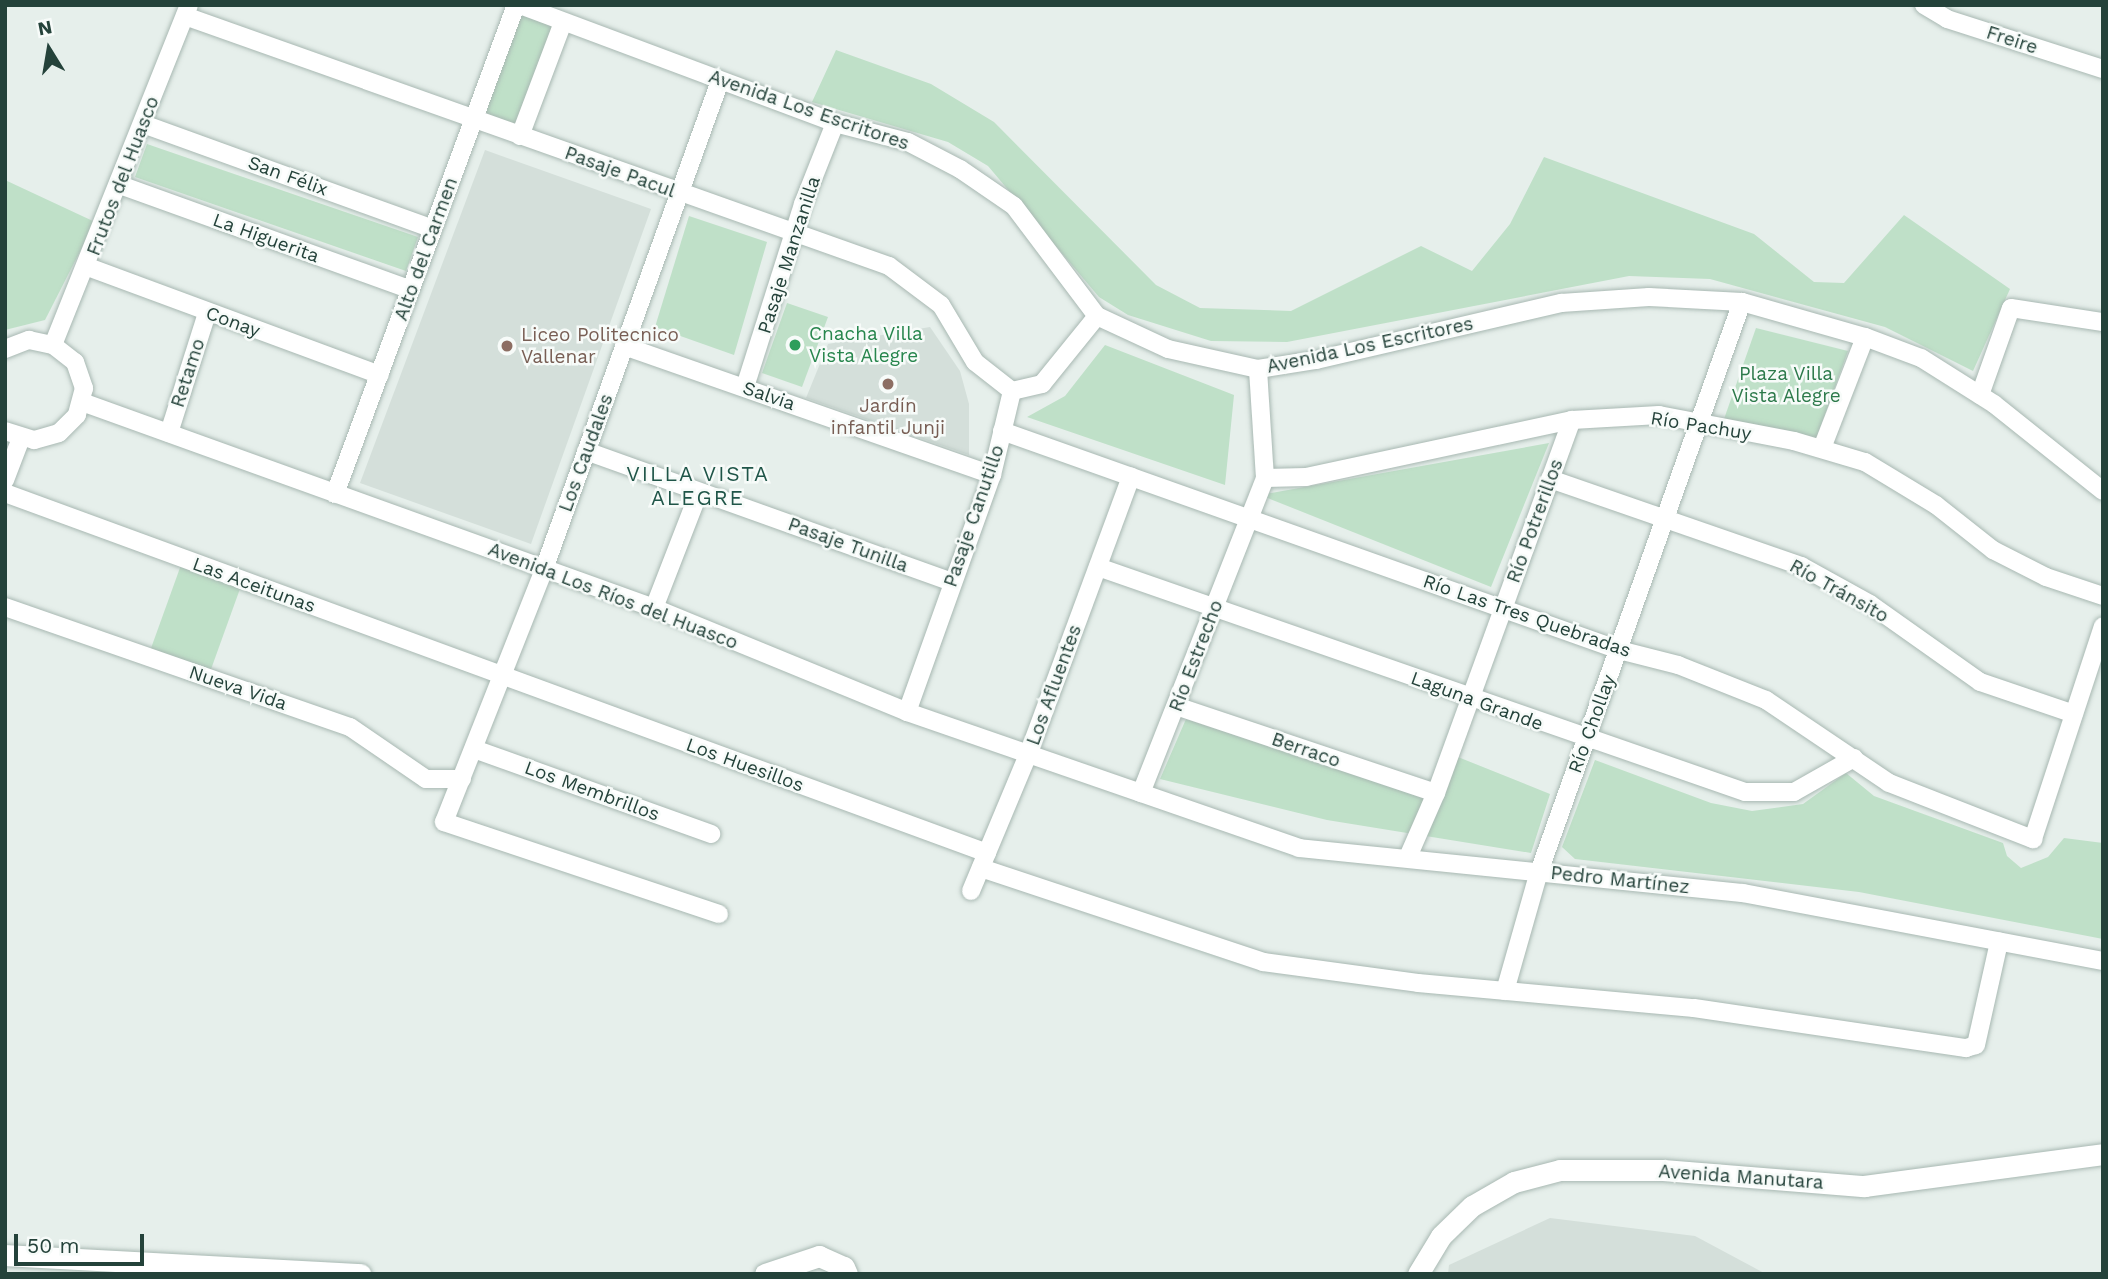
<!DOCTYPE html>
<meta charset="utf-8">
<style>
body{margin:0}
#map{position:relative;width:2108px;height:1279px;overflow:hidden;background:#e6efeb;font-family:"Work Sans",sans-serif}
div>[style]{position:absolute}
.built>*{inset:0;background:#d4dfda}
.green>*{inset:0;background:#bfe0c8}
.roads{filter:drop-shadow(0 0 2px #a8b8b2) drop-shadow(0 0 2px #a8b8b2)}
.street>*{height:18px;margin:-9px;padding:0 9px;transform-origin:9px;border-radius:9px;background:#fff}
.secondary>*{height:21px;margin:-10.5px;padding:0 10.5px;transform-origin:10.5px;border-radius:10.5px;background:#fff}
.dots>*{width:19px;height:19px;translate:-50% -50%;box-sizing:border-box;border:4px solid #f7fbf9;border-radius:50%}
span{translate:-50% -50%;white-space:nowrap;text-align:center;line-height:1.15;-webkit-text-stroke:5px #f7fbf9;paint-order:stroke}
.street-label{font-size:19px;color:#24423a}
.leisure-label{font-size:19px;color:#27864d}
.left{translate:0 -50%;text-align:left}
.education-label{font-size:19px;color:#785e54}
.park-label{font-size:19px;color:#2d7a4b}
.neighbourhood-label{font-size:21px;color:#1f5548;letter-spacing:2px}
.frame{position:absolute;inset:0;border:7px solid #24423a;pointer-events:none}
.north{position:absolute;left:14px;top:14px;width:70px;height:70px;-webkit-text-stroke:5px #f7fbf9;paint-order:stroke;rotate:349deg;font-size:19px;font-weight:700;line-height:28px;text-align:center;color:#24423a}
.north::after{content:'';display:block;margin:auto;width:24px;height:32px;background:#24423a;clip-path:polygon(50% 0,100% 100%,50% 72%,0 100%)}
.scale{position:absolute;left:14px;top:1234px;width:130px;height:32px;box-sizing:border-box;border:4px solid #24423a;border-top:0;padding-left:9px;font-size:21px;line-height:24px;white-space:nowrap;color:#24423a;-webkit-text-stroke:5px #f7fbf9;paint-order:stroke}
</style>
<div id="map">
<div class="built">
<i style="clip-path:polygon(485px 150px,651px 209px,531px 544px,360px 483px)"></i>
<i style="clip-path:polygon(930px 327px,960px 371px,969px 404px,969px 455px,806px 398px,828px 344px)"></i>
<i style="clip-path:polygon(1550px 1218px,1695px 1236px,1766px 1274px,1448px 1274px,1449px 1265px)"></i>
</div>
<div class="green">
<i style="clip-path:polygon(517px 5px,561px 22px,519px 134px,475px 119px)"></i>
<i style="clip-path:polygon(836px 50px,931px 84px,994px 122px,1156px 285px,1200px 308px,1291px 311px,1421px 246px,1472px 271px,1510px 224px,1544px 157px,1754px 234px,1814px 282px,1844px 283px,1904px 215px,2010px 289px,1973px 371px,1885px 327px,1710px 279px,1629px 276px,1287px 342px,1211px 341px,1128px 315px,1099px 297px,988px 166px,948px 142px,812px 102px)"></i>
<i style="clip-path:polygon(147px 144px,418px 237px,406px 271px,135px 177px)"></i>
<i style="clip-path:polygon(5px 180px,95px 222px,45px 320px,5px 330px)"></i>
<i style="clip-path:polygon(689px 216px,767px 242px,734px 355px,655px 327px)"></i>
<i style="clip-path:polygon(787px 303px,828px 317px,802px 387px,762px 373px)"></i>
<i style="clip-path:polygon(1756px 328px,1848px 351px,1815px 442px,1724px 419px)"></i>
<i style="clip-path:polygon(1105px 345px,1234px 395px,1225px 485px,1027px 417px,1065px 396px)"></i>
<i style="clip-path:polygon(1549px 443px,1491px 587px,1260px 495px)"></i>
<i style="clip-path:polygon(181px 565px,241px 586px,210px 672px,150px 651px)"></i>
<i style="clip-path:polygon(1186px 719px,1438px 803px,1458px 757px,1550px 794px,1531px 853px,1327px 820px,1160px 779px)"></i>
<i style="clip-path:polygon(1595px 760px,1711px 803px,1752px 811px,1803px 804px,1846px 773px,1874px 796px,2003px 843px,2007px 856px,2021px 868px,2048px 857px,2064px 838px,2103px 843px,2103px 939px,1859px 892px,1575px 859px,1562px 847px)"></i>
</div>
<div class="roads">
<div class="street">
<i style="left:520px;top:5px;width:336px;rotate:20.5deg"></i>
<i style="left:835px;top:123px;width:75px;rotate:14.6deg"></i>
<i style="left:908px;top:142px;width:59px;rotate:27.4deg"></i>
<i style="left:960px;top:169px;width:65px;rotate:34.4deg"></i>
<i style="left:1014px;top:206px;width:138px;rotate:53deg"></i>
<i style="left:1097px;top:316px;width:78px;rotate:24.9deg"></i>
<i style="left:1168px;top:349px;width:92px;rotate:12.5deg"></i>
<i style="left:1258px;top:369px;width:59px;rotate:-8.8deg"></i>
<i style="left:1316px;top:360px;width:252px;rotate:-13.1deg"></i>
<i style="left:1561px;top:303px;width:88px;rotate:-3.9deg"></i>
<i style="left:1649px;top:297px;width:93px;rotate:3.1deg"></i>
<i style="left:1742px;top:302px;width:128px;rotate:15.9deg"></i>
<i style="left:1865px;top:337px;width:60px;rotate:20.6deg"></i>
<i style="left:1921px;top:358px;width:86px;rotate:32.2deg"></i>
<i style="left:1994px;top:404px;width:139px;rotate:38.6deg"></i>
<i style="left:1924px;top:5px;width:27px;rotate:31deg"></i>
<i style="left:1947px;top:19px;width:164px;rotate:17.8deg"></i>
<i style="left:185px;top:16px;width:747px;rotate:19.55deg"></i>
<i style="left:889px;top:266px;width:65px;rotate:36.9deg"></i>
<i style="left:941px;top:305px;width:66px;rotate:59.2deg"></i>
<i style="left:975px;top:362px;width:47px;rotate:38.1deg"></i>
<i style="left:143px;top:124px;width:308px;rotate:19.9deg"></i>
<i style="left:520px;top:136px;width:122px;rotate:-69.3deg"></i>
<i style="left:120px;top:185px;width:309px;rotate:19.8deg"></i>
<i style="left:88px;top:267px;width:311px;rotate:20.3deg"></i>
<i style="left:53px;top:345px;width:366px;rotate:-68.2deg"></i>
<i style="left:624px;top:346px;width:390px;rotate:19.3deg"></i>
<i style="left:5px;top:349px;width:26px;rotate:-21deg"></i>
<i style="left:29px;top:340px;width:25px;rotate:12deg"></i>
<i style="left:53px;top:345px;width:28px;rotate:38deg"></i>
<i style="left:75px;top:362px;width:28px;rotate:71deg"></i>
<i style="left:84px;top:388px;width:28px;rotate:105deg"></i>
<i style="left:77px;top:415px;width:25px;rotate:135deg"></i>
<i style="left:59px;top:433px;width:26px;rotate:164deg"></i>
<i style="left:34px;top:440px;width:30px;rotate:-163deg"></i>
<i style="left:745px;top:387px;width:192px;rotate:-72.4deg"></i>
<i style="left:803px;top:204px;width:87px;rotate:-68.4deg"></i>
<i style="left:1980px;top:395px;width:92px;rotate:-70.4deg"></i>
<i style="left:2011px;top:308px;width:93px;rotate:8.7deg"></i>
<i style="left:82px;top:402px;width:608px;rotate:19.81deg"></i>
<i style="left:654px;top:608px;width:274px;rotate:22.3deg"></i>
<i style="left:907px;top:712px;width:415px;rotate:19.1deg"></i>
<i style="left:1299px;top:848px;width:446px;rotate:5.8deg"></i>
<i style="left:1743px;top:893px;width:366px;rotate:10.7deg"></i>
<i style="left:1002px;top:431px;width:655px;rotate:19.54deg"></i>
<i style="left:1619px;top:650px;width:61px;rotate:14.3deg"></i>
<i style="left:1678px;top:665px;width:95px;rotate:21.7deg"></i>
<i style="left:1766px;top:700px;width:148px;rotate:34deg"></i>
<i style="left:1889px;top:783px;width:155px;rotate:21.3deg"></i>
<i style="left:2033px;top:839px;width:224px;rotate:-71.8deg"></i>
<i style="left:169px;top:433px;width:126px;rotate:-72.4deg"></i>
<i style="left:1822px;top:448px;width:119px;rotate:-68.8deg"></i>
<i style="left:586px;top:451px;width:388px;rotate:19.7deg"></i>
<i style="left:1265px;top:478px;width:41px;rotate:-1.4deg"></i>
<i style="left:1306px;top:477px;width:272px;rotate:-12.1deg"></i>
<i style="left:1572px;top:420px;width:87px;rotate:-3.3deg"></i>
<i style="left:1659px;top:415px;width:137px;rotate:10.9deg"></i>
<i style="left:1794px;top:441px;width:74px;rotate:16.5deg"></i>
<i style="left:1865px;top:462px;width:83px;rotate:31.2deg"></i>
<i style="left:1936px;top:505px;width:73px;rotate:38.3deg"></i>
<i style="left:1993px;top:550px;width:59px;rotate:27deg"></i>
<i style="left:2046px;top:577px;width:60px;rotate:18.4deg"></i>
<i style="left:1550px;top:479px;width:266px;rotate:19.1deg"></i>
<i style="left:1801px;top:566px;width:79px;rotate:28.8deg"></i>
<i style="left:1870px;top:604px;width:135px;rotate:35.3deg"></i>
<i style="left:1980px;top:682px;width:99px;rotate:18.8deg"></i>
<i style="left:5px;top:480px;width:45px;rotate:-69.1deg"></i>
<i style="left:5px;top:493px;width:1046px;rotate:20.13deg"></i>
<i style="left:335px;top:494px;width:521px;rotate:-69.69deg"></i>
<i style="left:1098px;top:567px;width:685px;rotate:19.18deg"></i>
<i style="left:1745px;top:792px;width:49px"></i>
<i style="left:1794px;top:792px;width:69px;rotate:-29.5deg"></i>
<i style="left:5px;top:607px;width:365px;rotate:19.2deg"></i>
<i style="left:350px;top:727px;width:92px;rotate:34.4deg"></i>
<i style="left:426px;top:779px;width:36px"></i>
<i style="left:654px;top:608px;width:124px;rotate:-68.8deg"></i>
<i style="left:1176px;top:706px;width:274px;rotate:18.5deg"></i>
<i style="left:907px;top:712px;width:252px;rotate:-70.3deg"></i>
<i style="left:992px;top:475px;width:86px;rotate:-76.6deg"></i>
<i style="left:1012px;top:391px;width:31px;rotate:-13deg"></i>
<i style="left:1042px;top:384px;width:87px;rotate:-51deg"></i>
<i style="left:474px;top:749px;width:252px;rotate:19.7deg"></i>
<i style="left:1141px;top:793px;width:339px;rotate:-68.5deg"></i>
<i style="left:1265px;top:478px;width:109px;rotate:-93.7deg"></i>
<i style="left:1408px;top:857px;width:70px;rotate:-66.4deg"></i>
<i style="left:1436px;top:793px;width:397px;rotate:-70deg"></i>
<i style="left:981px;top:868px;width:297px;rotate:18.4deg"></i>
<i style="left:1263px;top:962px;width:156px;rotate:7.7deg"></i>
<i style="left:1418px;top:983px;width:277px;rotate:5.2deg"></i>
<i style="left:1694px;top:1008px;width:275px;rotate:8.4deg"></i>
<i style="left:1966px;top:1048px;width:10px;rotate:-17deg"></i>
<i style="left:1976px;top:1045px;width:106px;rotate:-77.4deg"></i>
<i style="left:971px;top:891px;width:147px;rotate:-67.3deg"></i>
<i style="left:1028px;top:755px;width:297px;rotate:-69.7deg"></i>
<i style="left:719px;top:914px;width:290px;rotate:-161.5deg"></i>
<i style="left:444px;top:822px;width:272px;rotate:-68.4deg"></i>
<i style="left:544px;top:569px;width:519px;rotate:-70.17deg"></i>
<i style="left:1505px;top:991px;width:124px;rotate:-74.1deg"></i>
<i style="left:1539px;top:872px;width:605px;rotate:-70.4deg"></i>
</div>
<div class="secondary">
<i style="left:5px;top:1255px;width:356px;rotate:3.1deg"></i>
<i style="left:765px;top:1274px;width:57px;rotate:-18.4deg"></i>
<i style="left:819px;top:1256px;width:27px;rotate:24deg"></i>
<i style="left:844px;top:1267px;width:8px;rotate:67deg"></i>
<i style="left:1418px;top:1274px;width:44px;rotate:-58.8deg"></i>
<i style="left:1441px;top:1236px;width:43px;rotate:-44.1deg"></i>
<i style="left:1472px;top:1206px;width:48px;rotate:-29.7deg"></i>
<i style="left:1514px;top:1182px;width:48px;rotate:-14.6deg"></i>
<i style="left:1560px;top:1170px;width:103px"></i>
<i style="left:1663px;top:1170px;width:202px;rotate:4.6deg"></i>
<i style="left:1864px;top:1186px;width:241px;rotate:-7.6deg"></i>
</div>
</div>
<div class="dots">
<i style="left:795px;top:345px;background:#2e9e5b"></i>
<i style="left:507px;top:346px;background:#8d6e63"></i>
<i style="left:888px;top:384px;background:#8d6e63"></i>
</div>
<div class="street-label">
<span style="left:2012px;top:40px;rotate:18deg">Freire</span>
<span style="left:809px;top:110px;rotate:19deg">Avenida Los Escritores</span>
<span style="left:620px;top:172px;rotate:20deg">Pasaje Pacul</span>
<span style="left:123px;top:176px;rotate:-69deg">Frutos del Huasco</span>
<span style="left:288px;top:176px;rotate:20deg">San Félix</span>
<span style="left:266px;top:238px;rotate:20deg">La Higuerita</span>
<span style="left:426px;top:249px;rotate:-70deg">Alto del Carmen</span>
<span style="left:789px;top:255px;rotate:-72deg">Pasaje Manzanilla</span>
<span style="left:233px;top:322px;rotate:20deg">Conay</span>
<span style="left:1370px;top:345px;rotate:-12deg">Avenida Los Escritores</span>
<span style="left:188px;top:373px;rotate:-72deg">Retamo</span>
<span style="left:769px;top:396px;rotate:19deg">Salvia</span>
<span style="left:1701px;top:426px;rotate:9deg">Río Pachuy</span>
<span style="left:586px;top:453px;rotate:-70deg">Los Caudales</span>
<span style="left:974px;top:516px;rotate:-71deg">Pasaje Canutillo</span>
<span style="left:1535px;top:521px;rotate:-70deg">Río Potrerillos</span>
<span style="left:848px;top:545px;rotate:20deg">Pasaje Tunilla</span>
<span style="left:254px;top:585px;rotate:20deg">Las Aceitunas</span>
<span style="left:1839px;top:591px;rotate:29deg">Río Tránsito</span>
<span style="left:613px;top:596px;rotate:21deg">Avenida Los Ríos del Huasco</span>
<span style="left:1527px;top:616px;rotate:19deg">Río Las Tres Quebradas</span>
<span style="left:1196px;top:656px;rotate:-69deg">Río Estrecho</span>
<span style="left:1054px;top:685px;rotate:-70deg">Los Afluentes</span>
<span style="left:238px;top:688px;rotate:19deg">Nueva Vida</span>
<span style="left:1477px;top:701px;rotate:20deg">Laguna Grande</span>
<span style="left:1592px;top:724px;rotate:-70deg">Río Chollay</span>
<span style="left:1306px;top:750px;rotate:19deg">Berraco</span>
<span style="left:745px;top:765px;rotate:20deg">Los Huesillos</span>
<span style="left:592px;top:791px;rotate:20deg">Los Membrillos</span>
<span style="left:1620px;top:880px;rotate:6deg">Pedro Martínez</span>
<span style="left:1741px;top:1177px;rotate:4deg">Avenida Manutara</span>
</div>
<div class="leisure-label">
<span class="left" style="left:809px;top:345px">Cnacha Villa<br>Vista Alegre</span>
</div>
<div class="education-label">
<span class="left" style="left:521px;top:346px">Liceo Politecnico<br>Vallenar</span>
<span style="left:888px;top:417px">Jardín<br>infantil Junji</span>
</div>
<div class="park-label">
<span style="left:1786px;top:385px">Plaza Villa<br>Vista Alegre</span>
</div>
<div class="neighbourhood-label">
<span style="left:698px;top:486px">VILLA VISTA<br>ALEGRE</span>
</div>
<div class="frame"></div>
<div class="north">N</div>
<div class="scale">50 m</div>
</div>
